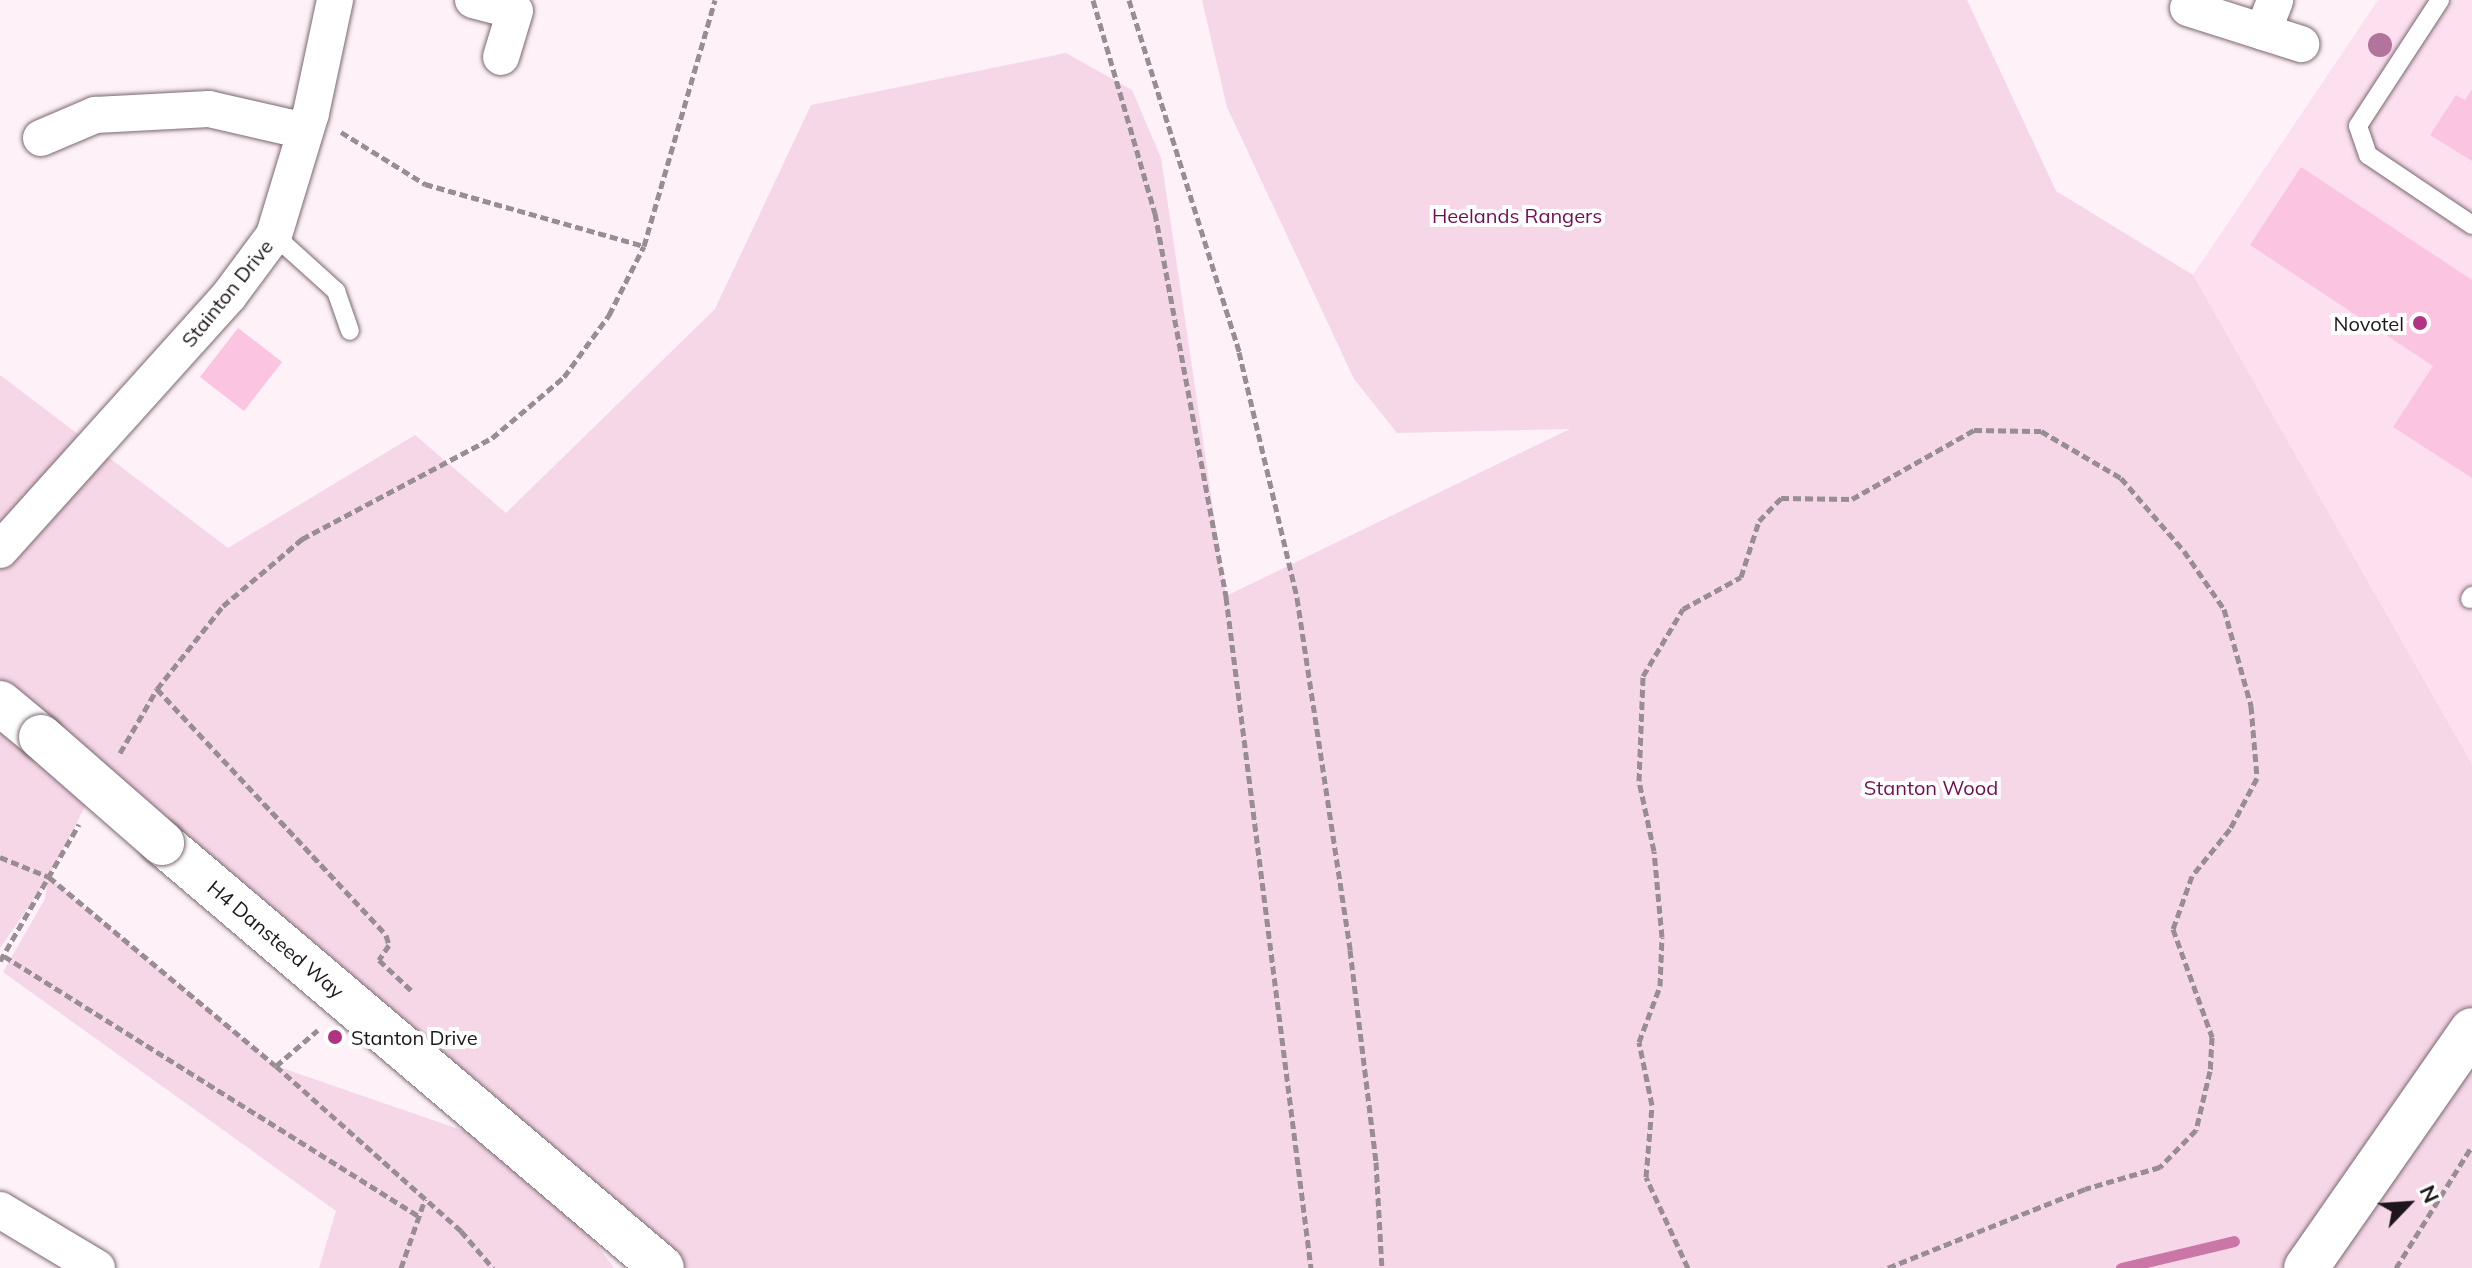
<!DOCTYPE html>
<style>
body{margin:0}
#map{position:relative;width:2472px;height:1268px;overflow:hidden;background:#fef1f7;font-family:Mulish,sans-serif}
div>[style]{position:absolute}
.built>*{inset:0;background:#fde0ef}
.green>*{inset:0;background:#f6d7e7}
.stream>*{height:11px;margin:-5.5px;padding:0 5.5px;transform-origin:5.5px;border-radius:5.5px;background:#ca76a6}
.building>*{inset:0;background:#fbc4e1}
.path>*{height:5px;margin-top:-2.5px;transform-origin:0;background:repeating-linear-gradient(90deg,#978d92 0 8px,transparent 0 12px)}
.roads{filter:drop-shadow(0 0 2px #7a6871) drop-shadow(0 0 2px #7a6871)}
.service>*{height:18px;margin:-9px;padding:0 9px;transform-origin:9px;border-radius:9px;background:#fff}
.minor>*{height:36px;margin:-18px;padding:0 18px;transform-origin:18px;border-radius:18px;background:#fff}
.tertiary>*{height:44px;margin:-22px;padding:0 22px;transform-origin:22px;border-radius:22px;background:#fff}
.bridges{filter:drop-shadow(0 0 2px #7a6871) drop-shadow(0 0 2px #7a6871)}
.tertiary-bridge>*{height:44px;margin:-22px;padding:0 22px;transform-origin:22px;border-radius:22px;background:#fff}
.trees>*{width:24px;height:24px;margin:-12px;border-radius:50%;background:#b2739c}
.dots>*{width:22px;height:22px;translate:-50% -50%;box-sizing:border-box;border:4px solid #fff;border-radius:50%}
span{translate:-50% -50%;white-space:nowrap;text-align:center;line-height:1.15;-webkit-text-stroke:8px #fff;paint-order:stroke}
.park-label{font-size:20px;color:#740c52}
.street-label{font-size:20px;color:#1d161a}
.poi-label{font-size:20px;color:#1d161a}
.right{translate:-100% -50%;text-align:right}
.left{translate:0 -50%;text-align:left}
.north{position:absolute;left:2368px;top:1164px;width:80px;height:80px;-webkit-text-stroke:6px #fff;paint-order:stroke;rotate:65deg;font-size:22px;font-weight:700;line-height:32px;text-align:center;color:#1d161a}
.north::after{content:'';display:block;margin:auto;width:28px;height:36px;background:#1d161a;clip-path:polygon(50% 0,100% 100%,50% 72%,0 100%)}
</style>
<div id="map">
<div class="built">
<i style="clip-path:polygon(2378px 0,2472px 0,2472px 764px,2193px 275px)"></i>
</div>
<div class="green">
<i style="clip-path:polygon(evenodd,1202px 0,1967px 0,2056px 191px,2193px 275px,2472px 764px,2472px 1268px,661px 1268px,533px 1159px,614px 1268px,319px 1268px,336px 1211px,3px 972px,45px 899px,48px 879px,0 948px,0 375px,228px 548px,415px 435px,506px 513px,715px 309px,811px 105px,1066px 53px,1132px 90px,1161px 158px,1226px 596px,1570px 429px,1397px 433px,1354px 379px,1227px 107px,1202px 0,100px 777px,528px 1153px,276px 1066px,49px 877px,100px 777px)"></i>
</div>
<div class="stream">
<i style="left:2121px;top:1268px;width:116px;rotate:-13.4deg"></i>
</div>
<div class="building">
<i style="clip-path:polygon(2472px 89px,2472px 161px,2430px 135px,2456px 95px,2465px 100px)"></i>
<i style="clip-path:polygon(2301px 167px,2472px 280px,2472px 478px,2393px 427px,2433px 366px,2250px 245px)"></i>
<i style="clip-path:polygon(238px 328px,282px 362px,244px 411px,200px 377px)"></i>
</div>
<div class="path">
<i style="left:1093px;top:0;width:222px;rotate:73.8deg"></i>
<i style="left:1155px;top:213px;width:391px;rotate:79.5deg"></i>
<i style="left:1226px;top:597px;width:676px;rotate:82.78deg"></i>
<i style="left:1129px;top:0;width:369px;rotate:72.6deg"></i>
<i style="left:1239px;top:352px;width:253px;rotate:76.7deg"></i>
<i style="left:1297px;top:598px;width:356px;rotate:81.4deg"></i>
<i style="left:1350px;top:950px;width:214px;rotate:83deg"></i>
<i style="left:1376px;top:1162px;width:106px;rotate:86.8deg"></i>
<i style="left:341px;top:132px;width:99px;rotate:31.8deg"></i>
<i style="left:425px;top:184px;width:228px;rotate:15.8deg"></i>
<i style="left:157px;top:689px;width:336px;rotate:47deg"></i>
<i style="left:386px;top:935px;width:10px;rotate:73deg"></i>
<i style="left:389px;top:945px;width:18px;rotate:124deg"></i>
<i style="left:379px;top:960px;width:45px;rotate:43.2deg"></i>
<i style="left:120px;top:753px;width:74px;rotate:-60deg"></i>
<i style="left:157px;top:689px;width:106px;rotate:-51.5deg"></i>
<i style="left:223px;top:606px;width:104px;rotate:-40.3deg"></i>
<i style="left:302px;top:539px;width:215px;rotate:-28deg"></i>
<i style="left:492px;top:438px;width:94px;rotate:-40.3deg"></i>
<i style="left:564px;top:377px;width:77px;rotate:-54deg"></i>
<i style="left:609px;top:315px;width:77px;rotate:-63.1deg"></i>
<i style="left:644px;top:246px;width:256px;rotate:-73.9deg"></i>
<i style="left:0;top:857px;width:53px;rotate:22.2deg"></i>
<i style="left:49px;top:877px;width:295px;rotate:39.8deg"></i>
<i style="left:276px;top:1066px;width:248px;rotate:41.7deg"></i>
<i style="left:461px;top:1231px;width:49px;rotate:49.1deg"></i>
<i style="left:4px;top:956px;width:489px;rotate:32.1deg"></i>
<i style="left:0;top:961px;width:158px;rotate:-60deg"></i>
<i style="left:276px;top:1066px;width:55px;rotate:-40.6deg"></i>
<i style="left:401px;top:1268px;width:73px;rotate:-70.8deg"></i>
<i style="left:1688px;top:1268px;width:100px;rotate:-114.8deg"></i>
<i style="left:1646px;top:1177px;width:72px;rotate:-85.2deg"></i>
<i style="left:1652px;top:1105px;width:64px;rotate:-101.7deg"></i>
<i style="left:1639px;top:1042px;width:60px;rotate:-69.4deg"></i>
<i style="left:1660px;top:986px;width:49px;rotate:-87.7deg"></i>
<i style="left:1662px;top:937px;width:86px;rotate:-95.3deg"></i>
<i style="left:1654px;top:851px;width:72px;rotate:-102.1deg"></i>
<i style="left:1639px;top:781px;width:105px;rotate:-87.8deg"></i>
<i style="left:1643px;top:676px;width:78px;rotate:-59.2deg"></i>
<i style="left:1683px;top:609px;width:66px;rotate:-28.9deg"></i>
<i style="left:1741px;top:577px;width:59px;rotate:-72.2deg"></i>
<i style="left:1759px;top:521px;width:32px;rotate:-46deg"></i>
<i style="left:1781px;top:498px;width:71px;rotate:0.8deg"></i>
<i style="left:1852px;top:499px;width:140px;rotate:-29.5deg"></i>
<i style="left:1974px;top:430px;width:67px;rotate:0.9deg"></i>
<i style="left:2041px;top:431px;width:93px;rotate:30.4deg"></i>
<i style="left:2121px;top:478px;width:96px;rotate:49.2deg"></i>
<i style="left:2184px;top:551px;width:70px;rotate:55.4deg"></i>
<i style="left:2224px;top:609px;width:101px;rotate:74.4deg"></i>
<i style="left:2251px;top:706px;width:72px;rotate:85.2deg"></i>
<i style="left:2257px;top:778px;width:58px;rotate:117.9deg"></i>
<i style="left:2230px;top:829px;width:60px;rotate:129deg"></i>
<i style="left:2192px;top:876px;width:56px;rotate:109.7deg"></i>
<i style="left:2173px;top:929px;width:115px;rotate:70.1deg"></i>
<i style="left:2212px;top:1037px;width:34px;rotate:93deg"></i>
<i style="left:2210px;top:1071px;width:61px;rotate:103.3deg"></i>
<i style="left:2196px;top:1130px;width:52px;rotate:134.2deg"></i>
<i style="left:2160px;top:1167px;width:78px;rotate:163.7deg"></i>
<i style="left:2085px;top:1189px;width:213px;rotate:158.2deg"></i>
<i style="left:2396px;top:1268px;width:144px;rotate:-58.1deg"></i>
</div>
<div class="roads">
<div class="service">
<i style="left:2440px;top:0;width:150px;rotate:123.1deg"></i>
<i style="left:2358px;top:126px;width:31px;rotate:71deg"></i>
<i style="left:2368px;top:155px;width:125px;rotate:33.9deg"></i>
<i style="left:274px;top:235px;width:84px;rotate:42.1deg"></i>
<i style="left:336px;top:291px;width:42px;rotate:70.7deg"></i>
<i style="left:2470px;top:599px;width:4px;rotate:-56deg"></i>
</div>
<div class="minor">
<i style="left:473px;top:0;width:43px;rotate:14.7deg"></i>
<i style="left:515px;top:11px;width:48px;rotate:106.9deg"></i>
<i style="left:2188px;top:8px;width:119px;rotate:17.7deg"></i>
<i style="left:2263px;top:32px;width:34px;rotate:-69deg"></i>
<i style="left:41px;top:138px;width:59px;rotate:-23.1deg"></i>
<i style="left:95px;top:115px;width:114px;rotate:-3deg"></i>
<i style="left:209px;top:109px;width:98px;rotate:12.9deg"></i>
<i style="left:0;top:550px;width:341px;rotate:-48deg"></i>
<i style="left:228px;top:297px;width:77px;rotate:-53.4deg"></i>
<i style="left:274px;top:235px;width:127px;rotate:-73.1deg"></i>
<i style="left:311px;top:113px;width:116px;rotate:-78deg"></i>
<i style="left:0;top:1210px;width:113px;rotate:30.9deg"></i>
</div>
<div class="tertiary">
<i style="left:0;top:703px;width:53px;rotate:39.7deg"></i>
<i style="left:162px;top:843px;width:656px;rotate:40.36deg"></i>
<i style="left:2306px;top:1268px;width:290px;rotate:-55.1deg"></i>
</div>
</div>
<div class="bridges">
<div class="tertiary-bridge">
<i style="left:41px;top:737px;width:161px;rotate:41.2deg"></i>
</div>
</div>
<div class="trees">
<i style="left:2380px;top:45px"></i>
</div>
<div class="dots">
<i style="left:2420px;top:323px;background:#b13483"></i>
<i style="left:335px;top:1037px;background:#b13483"></i>
</div>
<div class="park-label">
<span style="left:1517px;top:215px">Heelands Rangers</span>
<span style="left:1931px;top:787px">Stanton Wood</span>
</div>
<div class="street-label">
<span style="left:227px;top:293px;rotate:-51deg">Stainton Drive</span>
<span style="left:276px;top:939px;rotate:40deg">H4 Dansteed Way</span>
</div>
<div class="poi-label">
<span class="right" style="left:2404px;top:323px">Novotel</span>
<span class="left" style="left:351px;top:1037px">Stanton Drive</span>
</div>
<div class="north">N</div>
</div>
